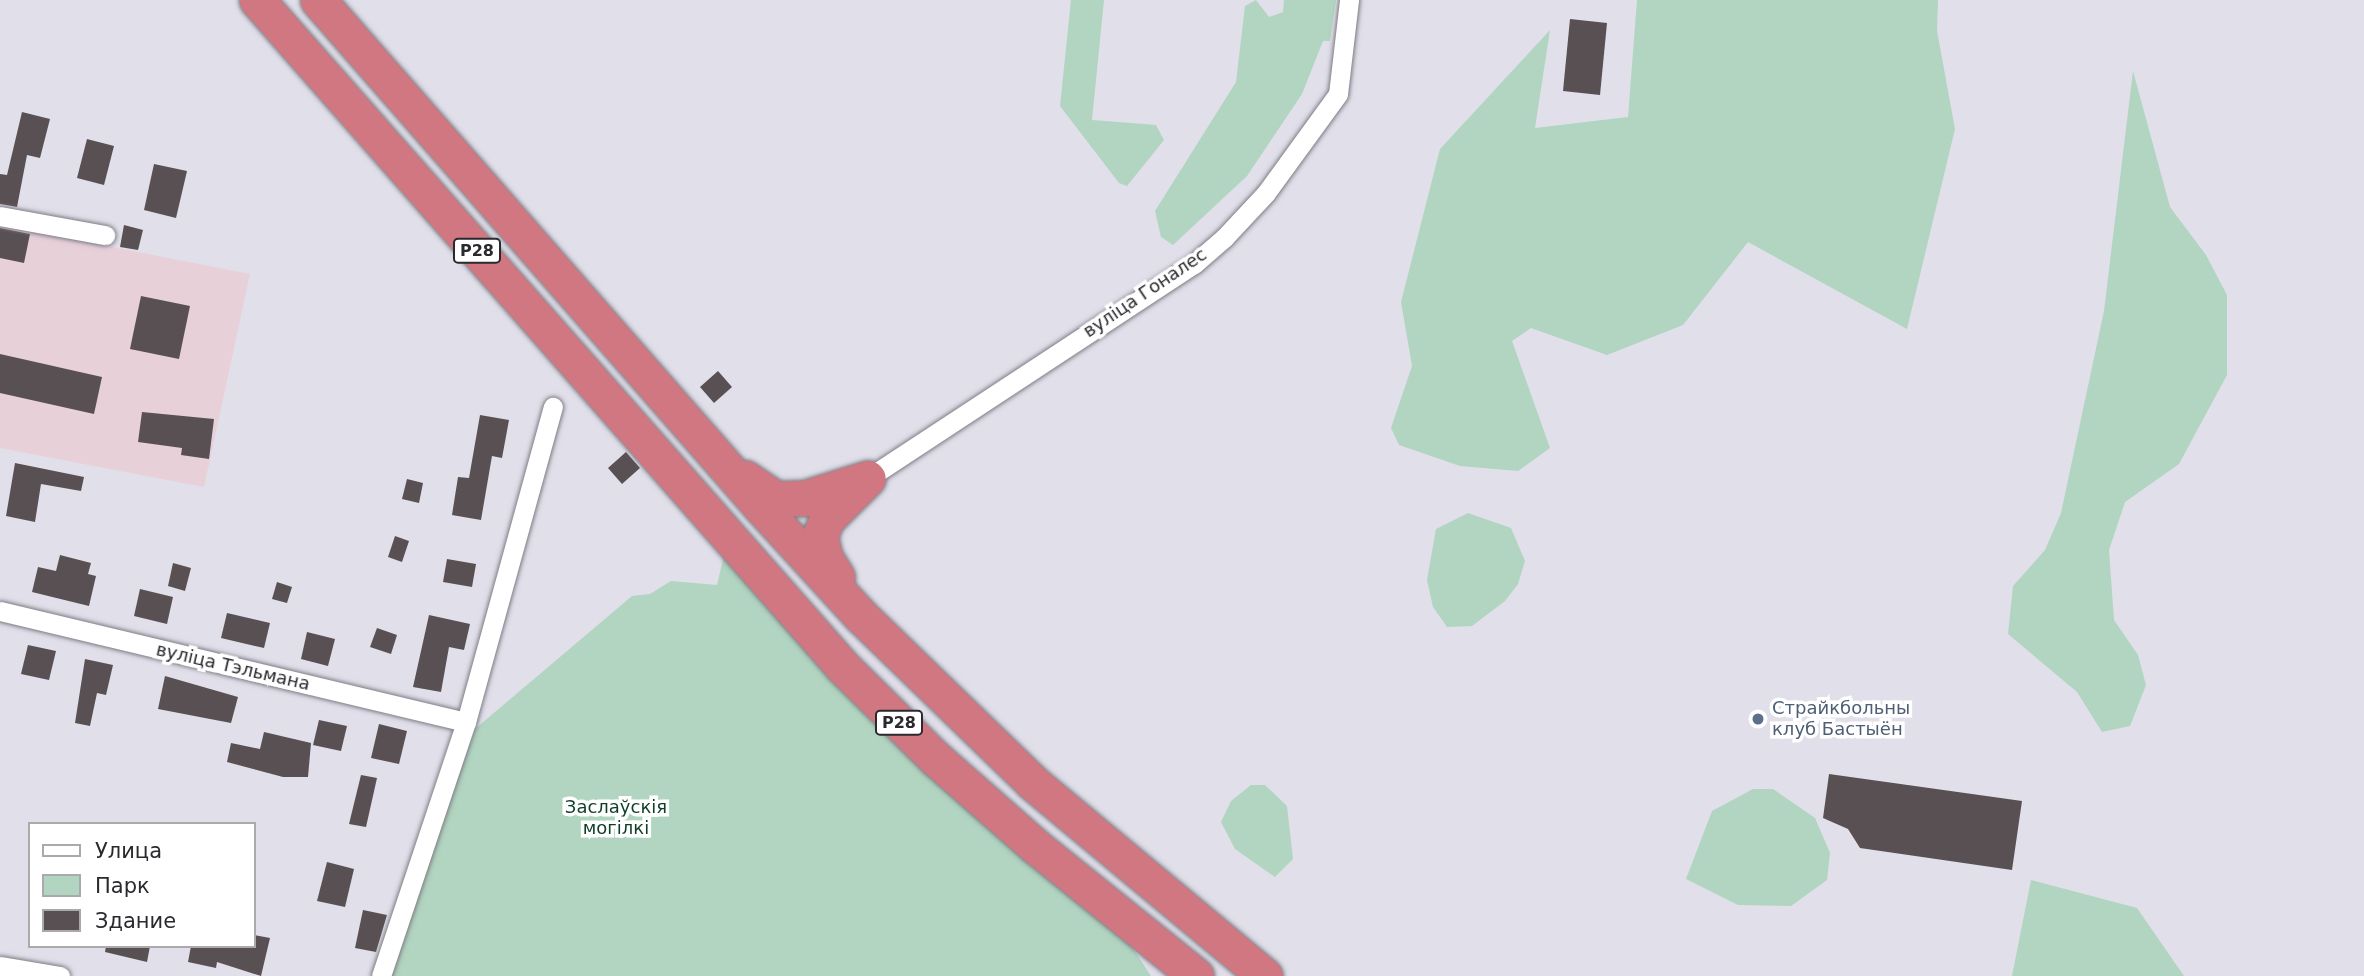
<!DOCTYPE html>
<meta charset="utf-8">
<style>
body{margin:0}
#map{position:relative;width:2364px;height:976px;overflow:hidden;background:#e1dfe9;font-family:"DejaVu Sans",sans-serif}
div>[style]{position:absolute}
.industrial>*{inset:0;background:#e8d0d9}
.green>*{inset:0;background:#b1d5c0}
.building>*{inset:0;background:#595053}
.roads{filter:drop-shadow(0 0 2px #7e7d85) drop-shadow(0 0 2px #7e7d85)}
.street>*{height:19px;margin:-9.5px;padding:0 9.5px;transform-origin:9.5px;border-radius:9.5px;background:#fff}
.highway>*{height:35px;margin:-17.5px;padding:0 17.5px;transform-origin:17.5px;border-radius:17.5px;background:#d17781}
.dots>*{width:19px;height:19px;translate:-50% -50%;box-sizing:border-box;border:4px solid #fff;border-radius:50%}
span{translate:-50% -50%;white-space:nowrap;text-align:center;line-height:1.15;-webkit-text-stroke:7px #fff;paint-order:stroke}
.shield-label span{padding:2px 5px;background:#fff;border:2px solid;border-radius:5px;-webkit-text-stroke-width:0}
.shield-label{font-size:16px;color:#2a292d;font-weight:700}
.street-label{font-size:18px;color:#2a292d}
.service-label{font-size:18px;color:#4e5e75}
.left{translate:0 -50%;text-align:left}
.park-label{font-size:18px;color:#0e3e28}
.legend{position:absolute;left:28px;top:822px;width:228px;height:126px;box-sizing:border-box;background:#fff;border:2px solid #aaa9ab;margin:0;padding:9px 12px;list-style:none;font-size:21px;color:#2a292d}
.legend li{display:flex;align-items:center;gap:14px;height:35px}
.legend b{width:35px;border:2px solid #aaa9ab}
</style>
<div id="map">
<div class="industrial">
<i style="clip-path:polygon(0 225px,250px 274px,204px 487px,0 448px)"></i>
</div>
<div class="green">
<i style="clip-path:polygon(1071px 0,1104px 0,1092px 120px,1156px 125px,1164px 140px,1127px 186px,1119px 183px,1060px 106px)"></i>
<i style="clip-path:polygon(1256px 0,1269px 17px,1283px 12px,1284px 0,1336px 0,1330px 41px,1323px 41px,1302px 94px,1247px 176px,1173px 245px,1161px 237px,1155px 211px,1236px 82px,1245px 6px)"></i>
<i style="clip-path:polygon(1637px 0,1938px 0,1937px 31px,1955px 129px,1907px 329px,1748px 242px,1683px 325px,1607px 355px,1531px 328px,1512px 341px,1550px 448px,1518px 471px,1460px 466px,1399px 445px,1391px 428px,1412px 366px,1401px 302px,1440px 149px,1550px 30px,1535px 128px,1628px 117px)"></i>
<i style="clip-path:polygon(2133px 71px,2170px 207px,2206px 255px,2227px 295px,2227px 375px,2179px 464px,2125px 502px,2109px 550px,2114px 620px,2138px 655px,2146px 685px,2130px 726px,2102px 732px,2077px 692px,2008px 634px,2013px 586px,2045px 550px,2061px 513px,2104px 311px)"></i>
<i style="clip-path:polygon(1468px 513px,1511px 528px,1525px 561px,1518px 584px,1505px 601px,1472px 626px,1447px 627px,1433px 607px,1427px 580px,1436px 529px)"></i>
<i style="clip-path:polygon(724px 555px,1130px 944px,1151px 976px,389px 976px,475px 729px,632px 596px,650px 594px,671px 581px,717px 585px)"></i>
<i style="clip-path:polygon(1251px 785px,1265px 785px,1287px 806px,1293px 859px,1275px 877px,1235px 849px,1221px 822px,1231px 801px)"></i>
<i style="clip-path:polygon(1753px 789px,1773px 789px,1815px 818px,1830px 853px,1827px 880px,1791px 906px,1738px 905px,1686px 879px,1712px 811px)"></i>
<i style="clip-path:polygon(2031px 880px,2137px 908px,2184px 976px,2012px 976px)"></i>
</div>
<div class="building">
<i style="clip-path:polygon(1570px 19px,1607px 23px,1600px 95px,1563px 91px)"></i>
<i style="clip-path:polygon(22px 112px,50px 119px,40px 158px,27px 155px,17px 207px,0 204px,0 174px,7px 175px)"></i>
<i style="clip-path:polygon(87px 139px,114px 146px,104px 185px,77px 178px)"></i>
<i style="clip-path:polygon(154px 164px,187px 171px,176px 218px,144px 210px)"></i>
<i style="clip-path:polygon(124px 225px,143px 230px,138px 250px,120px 247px)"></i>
<i style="clip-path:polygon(0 228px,30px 234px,24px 263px,0 258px)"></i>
<i style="clip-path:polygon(141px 296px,190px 306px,179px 359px,130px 349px)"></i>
<i style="clip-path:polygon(0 354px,102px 377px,94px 414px,0 393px)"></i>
<i style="clip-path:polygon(718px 371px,732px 387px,714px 403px,700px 387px)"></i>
<i style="clip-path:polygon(142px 412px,214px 419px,209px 459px,181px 455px,182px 448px,138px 442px)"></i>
<i style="clip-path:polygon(480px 415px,509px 420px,502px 458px,492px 456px,481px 520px,452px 515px,458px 477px,469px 478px)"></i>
<i style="clip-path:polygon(626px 452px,640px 468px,622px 484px,608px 468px)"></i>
<i style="clip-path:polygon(15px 463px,84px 477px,81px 491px,41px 484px,35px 522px,6px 516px)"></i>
<i style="clip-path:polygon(407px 479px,423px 483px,419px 503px,402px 499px)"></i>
<i style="clip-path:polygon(395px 536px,409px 541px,402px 562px,388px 557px)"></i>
<i style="clip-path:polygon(60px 555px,91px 563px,88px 574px,96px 576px,89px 606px,32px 592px,38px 567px,56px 571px)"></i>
<i style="clip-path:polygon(447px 559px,476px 564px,472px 587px,443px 582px)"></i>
<i style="clip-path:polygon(173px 563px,191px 568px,185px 591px,168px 586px)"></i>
<i style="clip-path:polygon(277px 582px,292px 587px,287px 603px,272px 599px)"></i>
<i style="clip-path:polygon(140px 589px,173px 597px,167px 624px,134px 616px)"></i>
<i style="clip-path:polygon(227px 613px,270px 623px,264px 648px,221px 638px)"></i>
<i style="clip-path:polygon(429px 615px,470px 624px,464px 650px,449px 647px,441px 692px,413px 687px)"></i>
<i style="clip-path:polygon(377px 628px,397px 635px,391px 654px,370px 647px)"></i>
<i style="clip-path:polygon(307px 632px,335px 639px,328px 666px,301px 659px)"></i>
<i style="clip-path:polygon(28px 645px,56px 651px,49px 680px,21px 674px)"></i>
<i style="clip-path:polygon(85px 659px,113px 665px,106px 695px,97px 693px,90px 726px,75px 723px)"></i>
<i style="clip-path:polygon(165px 676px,238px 697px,231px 723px,158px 709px)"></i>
<i style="clip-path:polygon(319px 720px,347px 726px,341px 751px,313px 745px)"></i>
<i style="clip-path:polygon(379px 724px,407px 731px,399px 764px,371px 758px)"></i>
<i style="clip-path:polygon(264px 732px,311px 743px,308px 777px,283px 777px,227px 762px,231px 743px,260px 749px)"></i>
<i style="clip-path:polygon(1829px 774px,2022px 801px,2012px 870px,1860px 848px,1848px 829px,1823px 818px)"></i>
<i style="clip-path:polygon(361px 775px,377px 778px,366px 827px,349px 824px)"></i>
<i style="clip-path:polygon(327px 862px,354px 869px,345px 907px,317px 901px)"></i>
<i style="clip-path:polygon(363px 910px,387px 915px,376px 952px,355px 948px)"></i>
<i style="clip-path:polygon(254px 935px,270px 938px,261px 976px,217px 962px,216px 968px,188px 962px,191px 946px,254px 946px)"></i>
<i style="clip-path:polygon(106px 946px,150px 946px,147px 962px,105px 952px)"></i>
</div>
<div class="roads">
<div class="street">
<i style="left:0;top:216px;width:107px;rotate:10.3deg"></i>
<i style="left:868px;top:478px;width:390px;rotate:-33.3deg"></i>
<i style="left:1194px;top:264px;width:40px;rotate:-41deg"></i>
<i style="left:1224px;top:238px;width:62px;rotate:-47deg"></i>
<i style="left:1266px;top:193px;width:122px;rotate:-54deg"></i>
<i style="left:1338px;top:94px;width:95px;rotate:-83.3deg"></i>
<i style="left:0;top:611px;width:479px;rotate:13.4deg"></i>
<i style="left:0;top:966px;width:61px;rotate:9.5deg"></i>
<i style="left:381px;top:976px;width:268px;rotate:-71.5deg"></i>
<i style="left:466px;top:722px;width:327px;rotate:-74.6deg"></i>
</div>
<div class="highway">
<i style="left:257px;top:0;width:886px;rotate:48.7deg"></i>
<i style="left:842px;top:666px;width:131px;rotate:44.7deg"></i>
<i style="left:935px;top:758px;width:133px;rotate:41.3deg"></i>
<i style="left:1035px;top:846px;width:207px;rotate:38.9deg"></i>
<i style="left:318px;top:0;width:673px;rotate:48.85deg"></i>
<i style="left:761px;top:507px;width:148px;rotate:47.5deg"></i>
<i style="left:861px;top:616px;width:238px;rotate:44.1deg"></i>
<i style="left:1032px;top:782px;width:303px;rotate:39.8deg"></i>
<i style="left:745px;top:478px;width:37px;rotate:34deg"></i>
<i style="left:776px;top:499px;width:29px;rotate:-2deg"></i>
<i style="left:805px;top:498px;width:60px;rotate:-17.5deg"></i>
<i style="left:837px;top:577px;width:22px;rotate:-122deg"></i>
<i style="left:825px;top:558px;width:23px;rotate:-103deg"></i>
<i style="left:820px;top:536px;width:17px;rotate:-69deg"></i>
<i style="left:826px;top:520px;width:59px;rotate:-45deg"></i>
</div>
</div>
<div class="dots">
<i style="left:1758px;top:719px;background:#5c6f8a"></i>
</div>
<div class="shield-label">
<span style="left:477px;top:251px">Р28</span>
<span style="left:899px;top:723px">Р28</span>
</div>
<div class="street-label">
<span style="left:1145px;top:293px;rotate:-34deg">вуліца Гоналес</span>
<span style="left:233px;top:667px;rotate:13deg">вуліца Тэльмана</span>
</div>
<div class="service-label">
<span class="left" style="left:1772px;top:719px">Страйкбольны<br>клуб Бастыён</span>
</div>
<div class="park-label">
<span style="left:616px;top:818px">Заслаўскія<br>могілкі</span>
</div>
<ul class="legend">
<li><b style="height:9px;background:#fff"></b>Улица</li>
<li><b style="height:19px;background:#b1d5c0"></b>Парк</li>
<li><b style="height:19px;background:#595053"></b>Здание</li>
</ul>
</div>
